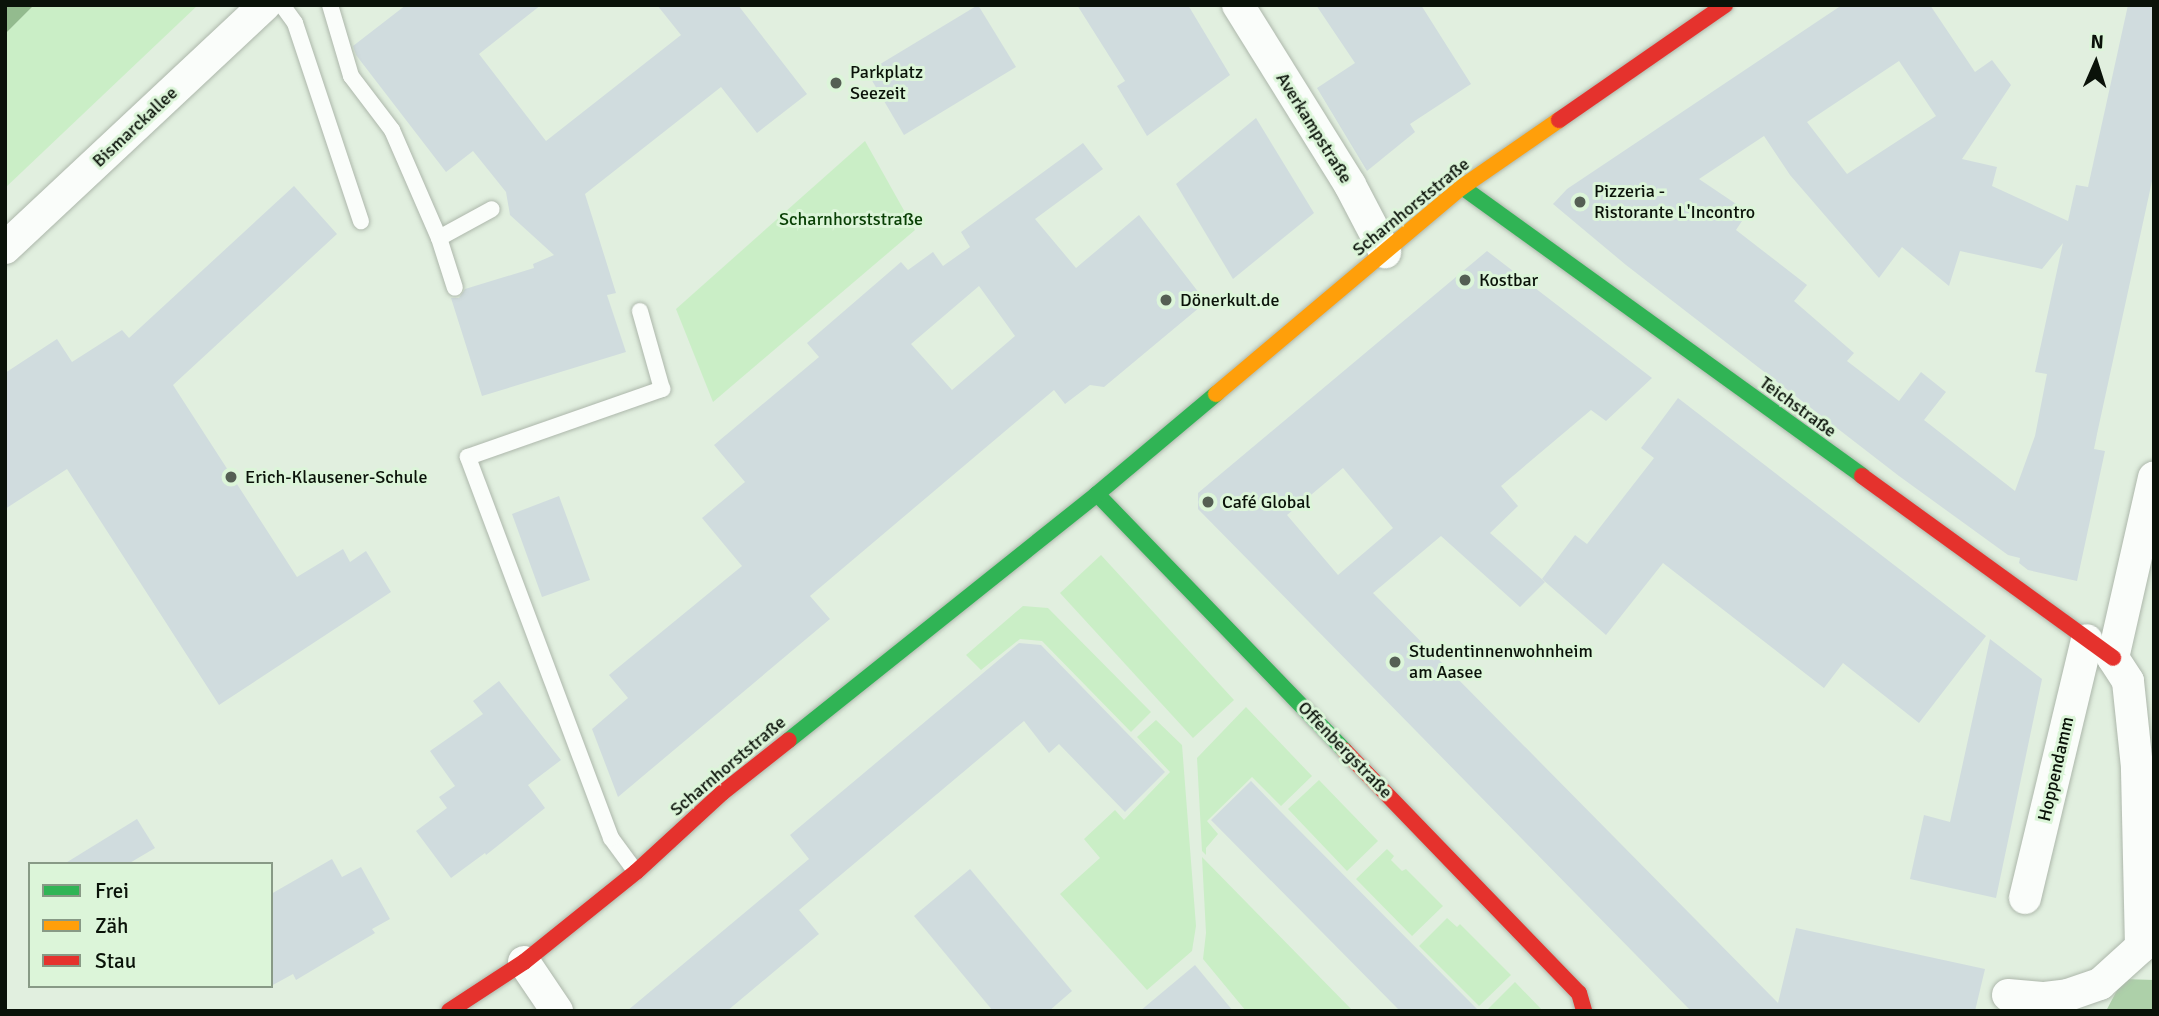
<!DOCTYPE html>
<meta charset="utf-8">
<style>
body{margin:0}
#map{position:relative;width:2159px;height:1016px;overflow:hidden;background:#e1efdf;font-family:Signika,sans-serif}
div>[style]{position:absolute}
.green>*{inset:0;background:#caeec6}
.forest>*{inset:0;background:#add0a9}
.water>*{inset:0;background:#93bb8e}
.building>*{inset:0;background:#d0dcde}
.roads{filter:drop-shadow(0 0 2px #adb7ab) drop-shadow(0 0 2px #adb7ab)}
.lane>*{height:16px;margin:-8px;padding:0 8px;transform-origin:8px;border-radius:8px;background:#fafdfa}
.street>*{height:32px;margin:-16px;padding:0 16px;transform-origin:16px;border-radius:16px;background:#fafdfa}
.fast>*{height:16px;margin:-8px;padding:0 8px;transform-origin:8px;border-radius:8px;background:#30b455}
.slow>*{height:16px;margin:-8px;padding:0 8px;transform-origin:8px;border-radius:8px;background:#ff9f0a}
.jam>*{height:16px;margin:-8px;padding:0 8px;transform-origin:8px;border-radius:8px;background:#e5322d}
.dots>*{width:19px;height:19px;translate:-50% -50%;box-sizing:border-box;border:4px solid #dcf5d9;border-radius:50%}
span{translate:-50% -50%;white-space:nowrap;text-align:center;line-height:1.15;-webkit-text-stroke:6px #dcf5d9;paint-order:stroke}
.poi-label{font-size:18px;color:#0a1209}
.left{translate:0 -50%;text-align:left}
.street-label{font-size:18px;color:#0a1209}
.park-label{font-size:18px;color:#083f04}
.frame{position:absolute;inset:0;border:7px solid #0a1209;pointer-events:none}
.legend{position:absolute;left:28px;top:862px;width:245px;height:126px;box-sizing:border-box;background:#dcf5d9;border:2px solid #889a86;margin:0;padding:9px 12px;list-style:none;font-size:21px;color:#0a1209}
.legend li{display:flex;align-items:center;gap:14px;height:35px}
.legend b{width:35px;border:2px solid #889a86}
.north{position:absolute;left:2061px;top:28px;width:70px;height:70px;-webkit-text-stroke:5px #dcf5d9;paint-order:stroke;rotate:3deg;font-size:19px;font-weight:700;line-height:28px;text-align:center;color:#0a1209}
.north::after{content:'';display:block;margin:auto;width:24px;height:32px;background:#0a1209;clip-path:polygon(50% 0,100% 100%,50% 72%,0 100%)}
</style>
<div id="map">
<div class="green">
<i style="clip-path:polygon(34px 5px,198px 5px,5px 188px,5px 34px)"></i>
<i style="clip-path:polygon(865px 141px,915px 230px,713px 402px,676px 309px)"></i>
<i style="clip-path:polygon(1101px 555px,1234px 700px,1193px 738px,1060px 593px)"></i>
<i style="clip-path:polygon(1023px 606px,1048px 608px,1151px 712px,1131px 732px,1042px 641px,1020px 639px,981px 670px,966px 655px)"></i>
<i style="clip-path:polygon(1246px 707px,1312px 776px,1281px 806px,1252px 777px,1207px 821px,1218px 834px,1206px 848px,1206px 855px,1202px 851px,1197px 758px)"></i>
<i style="clip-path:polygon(1156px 720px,1182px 745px,1196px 926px,1192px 951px,1147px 990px,1060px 894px,1100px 858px,1084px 839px,1115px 810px,1124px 820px,1170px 772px,1137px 737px)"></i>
<i style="clip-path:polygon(1319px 780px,1378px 841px,1347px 871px,1288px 809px)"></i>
<i style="clip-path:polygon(1387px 849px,1394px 856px,1391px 860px,1402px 871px,1406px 869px,1443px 906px,1412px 936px,1356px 879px)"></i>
<i style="clip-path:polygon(1202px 857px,1353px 1011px,1246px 1011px,1203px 959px,1206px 933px)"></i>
<i style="clip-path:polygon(1447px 918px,1457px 927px,1460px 924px,1511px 975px,1479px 1006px,1419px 946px)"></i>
<i style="clip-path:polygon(1515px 982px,1543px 1011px,1486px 1011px)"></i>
</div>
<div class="forest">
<i style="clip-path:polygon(2123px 979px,2154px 980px,2154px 1011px,2106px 1011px)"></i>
</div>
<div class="water">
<i style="clip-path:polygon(5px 5px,34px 5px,5px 34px)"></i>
</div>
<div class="building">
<i style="clip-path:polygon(406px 5px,541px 5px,479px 54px,546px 141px,681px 35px,657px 5px,738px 5px,807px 94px,757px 133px,721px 87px,585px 194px,616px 293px,607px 295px,626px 352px,482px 396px,451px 298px,459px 298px,465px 289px,534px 268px,533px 264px,554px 255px,510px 215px,506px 192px,473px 151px,446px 172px,356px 55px,353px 46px)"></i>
<i style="clip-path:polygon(978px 5px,1016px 67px,904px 135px,867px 72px)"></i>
<i style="clip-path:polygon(1077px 5px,1188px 5px,1230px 75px,1147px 136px,1117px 86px,1125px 81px)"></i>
<i style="clip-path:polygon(1316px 5px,1421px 5px,1471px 84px,1410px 124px,1415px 132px,1367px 171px,1317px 88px,1355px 63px)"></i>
<i style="clip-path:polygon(evenodd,1842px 5px,1930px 5px,1975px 72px,1992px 60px,2011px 85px,1962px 159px,1997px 167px,1992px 186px,2068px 221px,2076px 185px,2088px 187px,2128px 5px,2154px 5px,2154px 172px,2097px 434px,2094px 449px,2105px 451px,2077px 581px,2028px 570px,2019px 563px,2020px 558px,2008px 555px,1899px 476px,1626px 265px,1553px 204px,1567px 189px,1842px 5px,1899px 61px,1936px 116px,1847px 174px,1807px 122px,1899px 61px,1842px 5px,1764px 136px,1790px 175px,1879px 278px,1902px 247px,1949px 286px,1960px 251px,2042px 269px,2063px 243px,2035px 372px,2047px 374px,2035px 436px,2015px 491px,1924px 420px,1946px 392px,1921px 372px,1899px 401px,1847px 361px,1854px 353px,1794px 301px,1807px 285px,1736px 230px,1748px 212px,1699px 179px,1764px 136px)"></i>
<i style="clip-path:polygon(1256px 118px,1314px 213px,1233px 279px,1176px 184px)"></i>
<i style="clip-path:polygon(evenodd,1083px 143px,1103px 169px,1035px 219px,1076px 268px,1139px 215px,1206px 302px,1104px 387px,1090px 385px,1065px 404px,1054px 390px,920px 503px,810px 596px,830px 619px,618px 797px,592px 729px,628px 698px,609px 675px,742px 566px,702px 518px,745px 482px,714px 445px,819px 357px,807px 343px,901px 262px,908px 270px,933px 252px,943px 266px,970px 247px,961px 232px,1083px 143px,979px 286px,1015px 336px,952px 390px,911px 344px,979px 286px)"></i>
<i style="clip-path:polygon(294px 186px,337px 234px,173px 385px,297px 577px,343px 549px,350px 562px,366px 551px,391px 592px,219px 705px,67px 469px,5px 509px,5px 373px,57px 339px,72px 362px,122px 330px,129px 338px)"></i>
<i style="clip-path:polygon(evenodd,1487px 251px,1652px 378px,1606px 421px,1591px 410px,1501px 486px,1518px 506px,1490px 533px,1545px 582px,1520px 607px,1441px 536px,1373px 593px,1778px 1003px,1796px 928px,1985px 969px,1975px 1011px,1691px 1011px,1198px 509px,1198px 493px,1487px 251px,1343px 468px,1393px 528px,1338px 575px,1287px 515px,1343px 468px)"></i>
<i style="clip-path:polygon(1678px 398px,1986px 636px,1919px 723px,1843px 663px,1824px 688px,1663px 563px,1606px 635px,1542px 579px,1575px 535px,1587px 544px,1654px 458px,1641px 448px)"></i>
<i style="clip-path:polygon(559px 496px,590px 580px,542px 597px,512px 514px)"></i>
<i style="clip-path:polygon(1990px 639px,2042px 679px,1996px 898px,1910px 879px,1924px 815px,1950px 822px)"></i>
<i style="clip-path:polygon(1019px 643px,1041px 645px,1165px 772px,1125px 812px,1059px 744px,1049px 753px,1024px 721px,799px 910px,819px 934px,727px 1011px,627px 1011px,809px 859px,790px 835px)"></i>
<i style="clip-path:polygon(499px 681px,561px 760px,528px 785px,545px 808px,486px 855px,485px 853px,451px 878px,416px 831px,447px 808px,439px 797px,455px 786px,430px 751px,483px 714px,473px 701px)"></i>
<i style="clip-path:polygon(1251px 781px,1279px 810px,1479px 1011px,1400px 1011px,1211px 820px)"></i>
<i style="clip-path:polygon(137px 819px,155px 848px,128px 864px,64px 864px)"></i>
<i style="clip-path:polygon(332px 859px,342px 877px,361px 867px,390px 919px,372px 929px,375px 933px,296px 980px,293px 974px,271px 986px,271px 894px)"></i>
<i style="clip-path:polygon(970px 869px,1072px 991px,1049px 1011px,993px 1011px,914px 916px)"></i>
<i style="clip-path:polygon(1195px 965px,1233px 1011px,1140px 1011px)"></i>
</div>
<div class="roads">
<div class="lane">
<i style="left:282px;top:5px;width:22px;rotate:54deg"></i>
<i style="left:295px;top:23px;width:209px;rotate:71.6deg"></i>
<i style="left:330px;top:5px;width:74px;rotate:73.5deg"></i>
<i style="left:351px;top:76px;width:68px;rotate:52.8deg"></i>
<i style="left:392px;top:130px;width:118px;rotate:66.5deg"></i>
<i style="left:439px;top:238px;width:52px;rotate:72.3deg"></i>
<i style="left:439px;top:238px;width:60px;rotate:-28.7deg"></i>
<i style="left:636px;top:872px;width:42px;rotate:-126.3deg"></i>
<i style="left:611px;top:838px;width:407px;rotate:-110.6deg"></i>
<i style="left:468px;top:457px;width:206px;rotate:-19.3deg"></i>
<i style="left:662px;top:389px;width:81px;rotate:-105.8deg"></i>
</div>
<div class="street">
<i style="left:1238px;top:5px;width:212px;rotate:58.1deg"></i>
<i style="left:1350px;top:185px;width:76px;rotate:62.4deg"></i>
<i style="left:5px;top:248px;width:356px;rotate:-43.1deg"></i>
<i style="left:2025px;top:898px;width:265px;rotate:-76.5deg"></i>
<i style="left:524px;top:962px;width:59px;rotate:56deg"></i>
<i style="left:2008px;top:995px;width:37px;rotate:5deg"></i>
<i style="left:2045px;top:998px;width:23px;rotate:-7deg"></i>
<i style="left:2068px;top:995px;width:34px;rotate:-19deg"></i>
<i style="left:2100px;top:984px;width:55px;rotate:-42.1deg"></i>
<i style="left:2141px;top:947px;width:180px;rotate:-91.3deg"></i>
<i style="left:2137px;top:767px;width:86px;rotate:-96deg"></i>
<i style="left:2128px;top:681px;width:27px;rotate:-123deg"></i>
<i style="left:2113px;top:658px;width:185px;rotate:-77.2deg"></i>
</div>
<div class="fast">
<i style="left:1462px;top:187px;width:493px;rotate:35.8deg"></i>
<i style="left:1097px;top:494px;width:356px;rotate:46deg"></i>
<i style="left:789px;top:740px;width:394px;rotate:-38.6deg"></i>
<i style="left:1097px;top:494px;width:155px;rotate:-40deg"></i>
</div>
<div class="slow">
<i style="left:1216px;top:394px;width:322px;rotate:-40.1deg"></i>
<i style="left:1462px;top:187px;width:118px;rotate:-34.6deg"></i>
</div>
<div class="jam">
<i style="left:1559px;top:120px;width:202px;rotate:-34.7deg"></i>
<i style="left:1862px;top:476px;width:310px;rotate:35.9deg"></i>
<i style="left:1344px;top:750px;width:338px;rotate:46deg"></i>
<i style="left:1579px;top:993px;width:19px;rotate:74deg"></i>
<i style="left:449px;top:1011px;width:90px;rotate:-33.2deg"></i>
<i style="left:524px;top:962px;width:144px;rotate:-38.8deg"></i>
<i style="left:636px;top:872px;width:117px;rotate:-42.6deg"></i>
<i style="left:722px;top:793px;width:85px;rotate:-38.3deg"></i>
</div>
</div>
<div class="dots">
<i style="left:836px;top:83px;background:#555f54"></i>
<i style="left:1580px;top:202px;background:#555f54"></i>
<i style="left:1465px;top:280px;background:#555f54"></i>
<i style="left:1166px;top:300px;background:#555f54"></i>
<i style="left:231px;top:477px;background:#555f54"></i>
<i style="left:1208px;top:502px;background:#555f54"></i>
<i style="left:1395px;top:662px;background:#555f54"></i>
</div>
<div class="poi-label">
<span class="left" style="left:850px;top:83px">Parkplatz<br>Seezeit</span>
<span class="left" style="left:1594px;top:202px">Pizzeria -<br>Ristorante L'Incontro</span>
<span class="left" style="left:1479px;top:280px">Kostbar</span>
<span class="left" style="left:1180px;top:300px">Dönerkult.de</span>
<span class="left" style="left:245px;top:477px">Erich-Klausener-Schule</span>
<span class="left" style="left:1222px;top:502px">Café Global</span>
<span class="left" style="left:1409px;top:662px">Studentinnenwohnheim<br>am Aasee</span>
</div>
<div class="street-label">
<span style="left:135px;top:127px;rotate:-43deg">Bismarckallee</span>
<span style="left:1314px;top:128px;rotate:58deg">Averkampstraße</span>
<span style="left:1411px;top:207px;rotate:-39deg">Scharnhorststraße</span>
<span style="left:1798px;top:407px;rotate:36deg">Teichstraße</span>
<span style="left:1345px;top:750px;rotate:46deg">Offenbergstraße</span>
<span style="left:728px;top:766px;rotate:-40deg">Scharnhorststraße</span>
<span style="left:2056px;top:769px;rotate:-77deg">Hoppendamm</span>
</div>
<div class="park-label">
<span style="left:851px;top:219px">Scharnhorststraße</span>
</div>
<div class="frame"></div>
<ul class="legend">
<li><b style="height:9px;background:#30b455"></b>Frei</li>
<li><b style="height:9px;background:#ff9f0a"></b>Zäh</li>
<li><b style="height:9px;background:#e5322d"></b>Stau</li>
</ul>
<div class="north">N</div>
</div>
